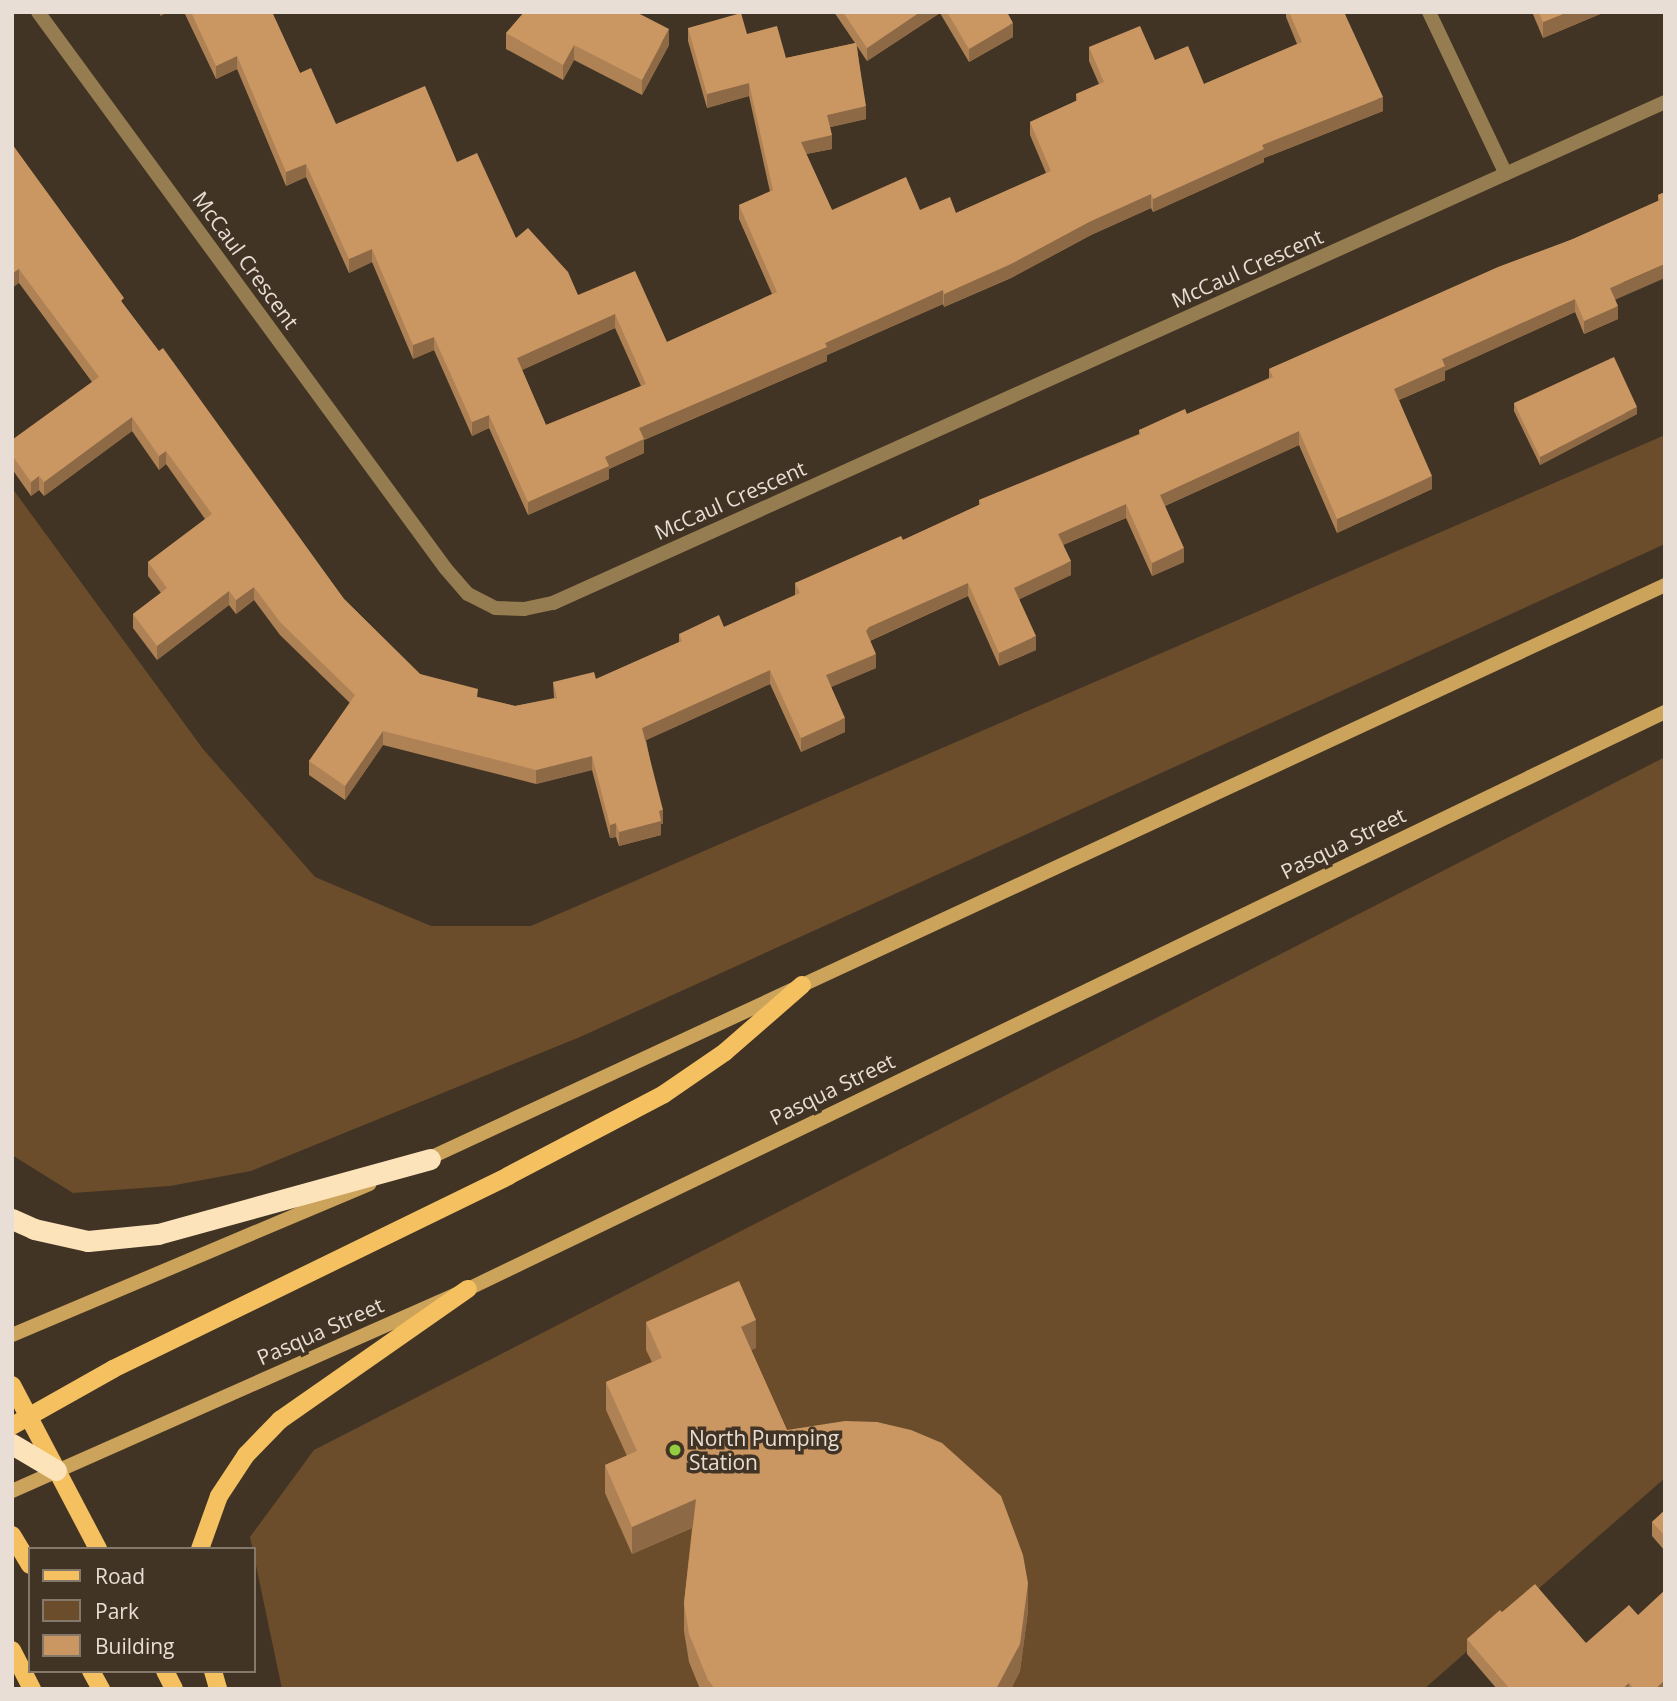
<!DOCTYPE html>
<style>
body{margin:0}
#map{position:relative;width:1677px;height:1701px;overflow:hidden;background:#423425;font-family:"Open Sans",sans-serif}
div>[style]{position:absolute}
.green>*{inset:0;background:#6b4c2b}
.street>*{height:14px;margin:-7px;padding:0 7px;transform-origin:7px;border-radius:7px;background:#967d51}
.secondary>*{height:14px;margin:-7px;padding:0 7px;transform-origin:7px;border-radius:7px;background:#cca35a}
.primary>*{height:18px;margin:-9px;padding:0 9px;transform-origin:9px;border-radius:9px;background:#f5c160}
.highway>*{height:21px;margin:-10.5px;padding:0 10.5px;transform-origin:10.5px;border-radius:10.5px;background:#fce3ba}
.wall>*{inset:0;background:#ae8255}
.shaded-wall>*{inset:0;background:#8d6a45}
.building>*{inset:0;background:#ca9763}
.dots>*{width:19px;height:19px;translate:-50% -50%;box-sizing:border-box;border:4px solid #423425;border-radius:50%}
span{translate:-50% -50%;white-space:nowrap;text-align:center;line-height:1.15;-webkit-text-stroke:7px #423425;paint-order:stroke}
.street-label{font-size:21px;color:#e8ded5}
.poi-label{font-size:21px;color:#e8ded5}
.left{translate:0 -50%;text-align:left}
.frame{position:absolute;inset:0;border:14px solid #e8ded5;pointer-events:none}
.legend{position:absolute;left:28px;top:1547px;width:228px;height:126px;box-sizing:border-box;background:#423425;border:2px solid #84786b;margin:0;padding:9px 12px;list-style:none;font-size:21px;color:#e8ded5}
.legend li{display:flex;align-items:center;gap:14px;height:35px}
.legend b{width:35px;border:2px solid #84786b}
</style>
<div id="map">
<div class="green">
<i style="clip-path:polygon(1665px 435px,1665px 544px,580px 1037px,251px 1171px,170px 1186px,73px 1193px,12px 1155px,12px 488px,203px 749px,315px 877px,431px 926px,531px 926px)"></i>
<i style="clip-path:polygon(1665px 757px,1665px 1478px,1424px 1689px,282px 1689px,250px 1537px,314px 1450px)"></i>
</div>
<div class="street">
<i style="left:38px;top:12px;width:690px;rotate:53.78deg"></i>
<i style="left:446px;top:569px;width:33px;rotate:49deg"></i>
<i style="left:468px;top:594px;width:30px;rotate:27deg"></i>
<i style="left:495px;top:608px;width:29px;rotate:2deg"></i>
<i style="left:524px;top:609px;width:30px;rotate:-12deg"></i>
<i style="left:553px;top:603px;width:1220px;rotate:-24.25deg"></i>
<i style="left:1429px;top:12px;width:179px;rotate:64.6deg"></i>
</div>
<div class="secondary">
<i style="left:423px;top:1161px;width:1369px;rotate:-24.88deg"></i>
<i style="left:12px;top:1335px;width:388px;rotate:-22.9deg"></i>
<i style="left:12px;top:1491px;width:499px;rotate:-23.9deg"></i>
<i style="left:468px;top:1289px;width:1329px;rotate:-25.74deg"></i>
</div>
<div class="primary">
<i style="left:12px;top:1385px;width:185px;rotate:62.3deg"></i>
<i style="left:12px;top:1426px;width:116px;rotate:-29.4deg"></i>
<i style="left:113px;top:1369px;width:440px;rotate:-26deg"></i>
<i style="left:508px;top:1176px;width:176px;rotate:-27.7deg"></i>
<i style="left:664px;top:1094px;width:74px;rotate:-34.5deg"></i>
<i style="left:725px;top:1052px;width:102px;rotate:-41deg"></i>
<i style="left:12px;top:1535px;width:35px;rotate:59deg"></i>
<i style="left:200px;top:1549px;width:56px;rotate:-70.3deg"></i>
<i style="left:219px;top:1496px;width:49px;rotate:-56.6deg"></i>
<i style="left:246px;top:1455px;width:49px;rotate:-45.8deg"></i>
<i style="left:280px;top:1420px;width:229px;rotate:-34.9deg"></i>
<i style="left:12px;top:1650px;width:44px;rotate:62.9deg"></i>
<i style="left:91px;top:1671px;width:21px;rotate:61deg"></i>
<i style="left:165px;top:1671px;width:20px;rotate:63deg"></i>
<i style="left:213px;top:1671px;width:19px;rotate:74deg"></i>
</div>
<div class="highway">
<i style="left:12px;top:1219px;width:24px;rotate:24deg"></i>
<i style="left:34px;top:1229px;width:55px;rotate:12.5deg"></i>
<i style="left:88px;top:1241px;width:70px;rotate:-5.7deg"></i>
<i style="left:158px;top:1234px;width:282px;rotate:-15.4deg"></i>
<i style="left:12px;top:1444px;width:51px;rotate:30.6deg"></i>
</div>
<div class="wall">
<i style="clip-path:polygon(evenodd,184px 12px,272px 12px,300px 73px,336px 124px,457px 162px,516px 238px,578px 295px,667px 342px,772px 294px,739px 219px,739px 205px,770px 192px,749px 96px,707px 108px,688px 41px,688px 28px,747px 34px,786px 58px,855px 43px,834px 12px,1007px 12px,1013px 37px,969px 62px,940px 13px,867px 61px,857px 46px,866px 119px,830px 127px,832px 149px,806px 154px,832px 210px,920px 210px,956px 213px,1046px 173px,1030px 135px,1030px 122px,1076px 101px,1076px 94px,1099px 84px,1089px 61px,1089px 47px,1155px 60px,1204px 84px,1297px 44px,1286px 17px,1286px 12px,1344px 12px,1383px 111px,1264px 158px,1264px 162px,1153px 212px,1151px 208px,1091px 235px,1011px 278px,944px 307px,943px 304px,827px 355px,827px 361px,644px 440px,644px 453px,609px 469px,609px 479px,528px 515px,489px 428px,472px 436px,434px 350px,413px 359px,372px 262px,349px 273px,306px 177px,286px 186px,237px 69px,216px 79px,184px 12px,615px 328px,641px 386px,546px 425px,522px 370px,615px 328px)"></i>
<i style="clip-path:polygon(1532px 12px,1605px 12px,1543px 38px)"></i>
<i style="clip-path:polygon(506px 33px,669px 45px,642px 95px,574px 60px,563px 80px,506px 49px)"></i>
<i style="clip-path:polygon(12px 144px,124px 305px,344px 599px,420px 674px,478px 697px,515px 706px,554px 698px,553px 682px,596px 679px,679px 642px,679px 634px,724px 627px,795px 595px,795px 583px,903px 540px,979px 505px,979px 500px,1139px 434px,1139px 430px,1187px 414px,1269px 378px,1269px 369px,1573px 239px,1658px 201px,1658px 195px,1665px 192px,1615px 300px,1618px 319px,1584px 334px,1575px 312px,1445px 371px,1445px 380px,1399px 400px,1432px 489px,1337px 533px,1299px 445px,1165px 506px,1184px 562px,1152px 576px,1126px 518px,1063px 545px,1071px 575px,1019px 599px,1036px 650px,999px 666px,968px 596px,870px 641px,876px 668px,831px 687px,845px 732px,801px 752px,770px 684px,646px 740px,663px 824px,661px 824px,661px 835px,619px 846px,616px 837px,610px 838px,592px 770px,536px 784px,383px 745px,345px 800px,309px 775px,309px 761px,350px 703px,280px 635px,254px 600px,236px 614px,229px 605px,157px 660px,133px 628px,133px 614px,161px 593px,148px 576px,148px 562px,205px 519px,166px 464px,159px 470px,132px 431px,44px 496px,39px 490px,31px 496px,12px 469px,12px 440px,92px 382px,19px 283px)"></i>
<i style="clip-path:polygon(1514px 403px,1637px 414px,1540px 465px,1514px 411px)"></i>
<i style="clip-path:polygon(646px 1322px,756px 1348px,751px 1350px,787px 1430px,1028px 1611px,1020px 1671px,1011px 1689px,700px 1689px,689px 1662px,684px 1631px,684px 1603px,692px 1528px,632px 1554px,605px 1493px,605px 1465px,627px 1456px,606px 1410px,606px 1382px,652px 1362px,646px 1350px)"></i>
<i style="clip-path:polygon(1665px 1510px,1665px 1551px,1652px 1536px,1652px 1522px)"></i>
<i style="clip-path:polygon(1502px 1612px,1586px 1643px,1638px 1615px,1665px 1689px,1497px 1689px,1467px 1654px,1467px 1639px)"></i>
</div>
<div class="shaded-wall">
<i style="clip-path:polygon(160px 12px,169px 12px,160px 16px)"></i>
<i style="clip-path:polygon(920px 12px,940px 12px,940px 13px,867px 61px,867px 48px)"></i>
<i style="clip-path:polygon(1568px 12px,1605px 12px,1543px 38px,1543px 22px)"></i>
<i style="clip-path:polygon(1013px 23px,1013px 37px,969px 62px,969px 49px)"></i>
<i style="clip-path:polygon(669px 29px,669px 45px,642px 95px,642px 80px)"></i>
<i style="clip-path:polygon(574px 45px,574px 60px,563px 80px,563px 65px)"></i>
<i style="clip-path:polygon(237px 56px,237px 69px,216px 79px,216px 66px)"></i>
<i style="clip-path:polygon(749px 83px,749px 96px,707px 108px,707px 94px)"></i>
<i style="clip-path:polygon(1383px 97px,1383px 111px,1264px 158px,1264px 162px,1153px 212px,1153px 199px,1262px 145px)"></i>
<i style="clip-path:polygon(866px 106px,866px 119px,827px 128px,827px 115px)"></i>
<i style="clip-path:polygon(832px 135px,832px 149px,801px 155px,801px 142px)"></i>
<i style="clip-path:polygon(306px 164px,306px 177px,286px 186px,286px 172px)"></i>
<i style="clip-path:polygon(1151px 194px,1151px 208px,1091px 235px,1011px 278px,944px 307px,944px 294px,1091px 221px)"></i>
<i style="clip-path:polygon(372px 249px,372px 262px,349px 273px,349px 259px)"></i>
<i style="clip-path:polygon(1665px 264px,1665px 278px,1610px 302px,1610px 288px)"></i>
<i style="clip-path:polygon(19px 269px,19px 283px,12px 288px,12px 274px)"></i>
<i style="clip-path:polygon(943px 290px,943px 304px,827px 355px,827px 361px,644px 440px,644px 453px,609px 469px,609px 479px,528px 515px,528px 502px,605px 457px,639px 428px,825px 343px)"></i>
<i style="clip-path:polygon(1575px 299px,1575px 312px,1445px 371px,1445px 380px,1394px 402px,1394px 389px,1442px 359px)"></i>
<i style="clip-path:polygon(1618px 306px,1618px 319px,1584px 334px,1584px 321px)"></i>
<i style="clip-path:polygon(615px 314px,615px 328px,517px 372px,517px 358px)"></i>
<i style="clip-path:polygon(434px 337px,434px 350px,413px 359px,413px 345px)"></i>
<i style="clip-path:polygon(1637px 407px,1637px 414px,1540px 465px,1540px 457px)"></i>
<i style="clip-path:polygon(489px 415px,489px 428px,472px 436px,472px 422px)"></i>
<i style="clip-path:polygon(132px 417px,132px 431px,44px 496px,44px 482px)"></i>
<i style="clip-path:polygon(1299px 431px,1299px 445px,1160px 508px,1160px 495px)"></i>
<i style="clip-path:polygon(166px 451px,166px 464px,159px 470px,159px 456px)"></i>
<i style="clip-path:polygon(39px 476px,39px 490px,31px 496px,31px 482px)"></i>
<i style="clip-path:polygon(1432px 476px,1432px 489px,1337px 533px,1337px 519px)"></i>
<i style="clip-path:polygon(1126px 504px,1126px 518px,1058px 547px,1058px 534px)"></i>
<i style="clip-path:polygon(1184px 548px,1184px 562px,1152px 576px,1152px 563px)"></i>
<i style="clip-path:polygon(1071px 561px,1071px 575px,1014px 602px,1014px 588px)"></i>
<i style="clip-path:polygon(968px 583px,968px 596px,869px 641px,866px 631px,869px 627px)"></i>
<i style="clip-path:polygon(254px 587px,254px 600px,236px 614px,236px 600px)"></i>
<i style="clip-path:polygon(229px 591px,229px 605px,157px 660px,157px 646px)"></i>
<i style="clip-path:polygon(1036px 636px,1036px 650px,999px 666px,999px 653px)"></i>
<i style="clip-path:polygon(876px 654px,876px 668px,826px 689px,826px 675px)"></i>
<i style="clip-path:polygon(770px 670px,770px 684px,642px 742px,642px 728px)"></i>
<i style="clip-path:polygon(845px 718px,845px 732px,801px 752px,801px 738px)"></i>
<i style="clip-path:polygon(383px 731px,383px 745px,345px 800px,345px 786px)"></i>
<i style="clip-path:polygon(592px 756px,592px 770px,536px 784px,536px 770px)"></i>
<i style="clip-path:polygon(663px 810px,663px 824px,661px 824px,661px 835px,619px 846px,619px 832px,659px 811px)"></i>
<i style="clip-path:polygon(616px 823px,616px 837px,610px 838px,610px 825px)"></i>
<i style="clip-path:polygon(756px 1320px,756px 1348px,741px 1355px,741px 1327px)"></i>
<i style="clip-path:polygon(696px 1499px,696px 1526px,632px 1554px,632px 1527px)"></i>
<i style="clip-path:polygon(1028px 1583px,1028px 1611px,1020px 1671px,1011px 1689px,996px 1689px)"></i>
<i style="clip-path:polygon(1665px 1680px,1665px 1689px,1655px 1689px)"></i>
<i style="clip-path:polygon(1629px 1683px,1629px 1689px,1622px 1689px)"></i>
</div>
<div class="building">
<i style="clip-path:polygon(evenodd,191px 12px,272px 12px,300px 73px,311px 68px,336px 124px,425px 86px,457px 162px,477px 153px,516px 238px,528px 228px,568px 272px,578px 295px,635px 271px,667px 342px,777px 292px,739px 205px,773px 190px,749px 83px,707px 94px,688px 28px,741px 13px,747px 34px,777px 26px,786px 58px,856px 43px,866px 106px,827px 115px,832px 135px,801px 142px,832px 210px,906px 177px,920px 210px,950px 197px,956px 213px,1051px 171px,1030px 122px,1078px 100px,1076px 94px,1104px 82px,1089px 47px,1140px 26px,1155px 60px,1188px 46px,1204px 84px,1302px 42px,1289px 12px,1344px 12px,1383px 97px,1262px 145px,1264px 149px,1153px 199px,1151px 194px,1091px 221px,1011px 264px,944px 294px,943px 290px,825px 343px,827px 347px,639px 428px,644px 439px,605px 457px,609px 466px,528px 502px,489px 415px,472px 422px,434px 337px,413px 345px,372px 249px,349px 259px,306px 164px,286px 172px,237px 56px,216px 66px,191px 12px,615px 314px,646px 384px,546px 425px,517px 358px,615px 314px)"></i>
<i style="clip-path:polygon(524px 12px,636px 12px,669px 29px,642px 80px,574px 45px,563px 65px,506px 33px)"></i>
<i style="clip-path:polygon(843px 12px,920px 12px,867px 48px)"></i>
<i style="clip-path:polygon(947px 12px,1007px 12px,1013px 23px,969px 49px)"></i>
<i style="clip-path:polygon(1539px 12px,1568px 12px,1543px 22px)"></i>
<i style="clip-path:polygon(12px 144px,124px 298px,121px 301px,159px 351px,163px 348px,344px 599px,420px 674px,478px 689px,477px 697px,515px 706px,557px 698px,553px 682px,594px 672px,596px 679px,682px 641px,679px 634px,719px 615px,724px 627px,800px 593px,795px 583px,901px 536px,903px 540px,981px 504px,979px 500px,1141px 434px,1139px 430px,1185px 409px,1187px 414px,1273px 377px,1269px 369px,1498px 267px,1573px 239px,1660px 200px,1658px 195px,1665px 192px,1665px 264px,1610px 288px,1618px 306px,1584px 321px,1575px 299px,1442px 359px,1445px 366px,1394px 389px,1432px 476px,1389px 496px,1337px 519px,1299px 431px,1160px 495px,1184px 548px,1152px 563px,1126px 504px,1058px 534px,1071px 561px,1014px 588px,1036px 636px,999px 653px,968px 583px,869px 627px,866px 631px,876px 654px,826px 675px,845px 718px,801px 738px,770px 670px,642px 728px,663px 810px,659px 811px,661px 821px,619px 832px,616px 823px,610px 825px,592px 756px,536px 770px,383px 731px,345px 786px,309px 761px,355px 695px,280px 622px,254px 587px,236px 600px,229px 591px,157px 646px,133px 614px,167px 588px,148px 562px,212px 514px,166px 451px,159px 456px,132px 417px,44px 482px,39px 476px,31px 482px,12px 455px,12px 445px,14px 444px,12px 440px,99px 377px,19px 269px,12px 274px)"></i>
<i style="clip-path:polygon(1614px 357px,1637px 407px,1540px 457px,1514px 403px)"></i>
<i style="clip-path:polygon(739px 1281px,756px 1320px,741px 1327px,787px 1430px,845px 1421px,877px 1422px,911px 1430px,942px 1443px,1001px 1496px,1023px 1555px,1028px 1583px,1020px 1644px,996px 1689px,715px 1689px,708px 1680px,689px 1634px,684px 1603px,696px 1499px,632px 1527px,605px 1465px,637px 1451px,606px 1382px,662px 1358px,646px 1322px)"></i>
<i style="clip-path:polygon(1665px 1510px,1665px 1536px,1652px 1522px)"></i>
<i style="clip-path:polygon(1535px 1584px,1586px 1643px,1629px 1605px,1638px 1615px,1665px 1590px,1665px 1680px,1655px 1689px,1634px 1689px,1629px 1683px,1622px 1689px,1510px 1689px,1467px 1639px,1500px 1610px,1502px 1612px)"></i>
</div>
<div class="dots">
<i style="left:675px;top:1450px;background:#92cd3f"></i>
</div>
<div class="street-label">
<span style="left:246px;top:260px;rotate:54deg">McCaul Crescent</span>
<span style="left:1247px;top:268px;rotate:-24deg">McCaul Crescent</span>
<span style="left:730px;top:500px;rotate:-24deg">McCaul Crescent</span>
<span style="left:1343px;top:843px;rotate:-26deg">Pasqua Street</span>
<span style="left:832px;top:1089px;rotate:-26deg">Pasqua Street</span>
<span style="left:320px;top:1331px;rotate:-24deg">Pasqua Street</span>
</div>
<div class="poi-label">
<span class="left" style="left:689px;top:1450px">North Pumping<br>Station</span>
</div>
<div class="frame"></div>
<ul class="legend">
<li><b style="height:9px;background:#f5c160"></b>Road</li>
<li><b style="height:19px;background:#6b4c2b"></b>Park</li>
<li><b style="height:19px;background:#ca9763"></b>Building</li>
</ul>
</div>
